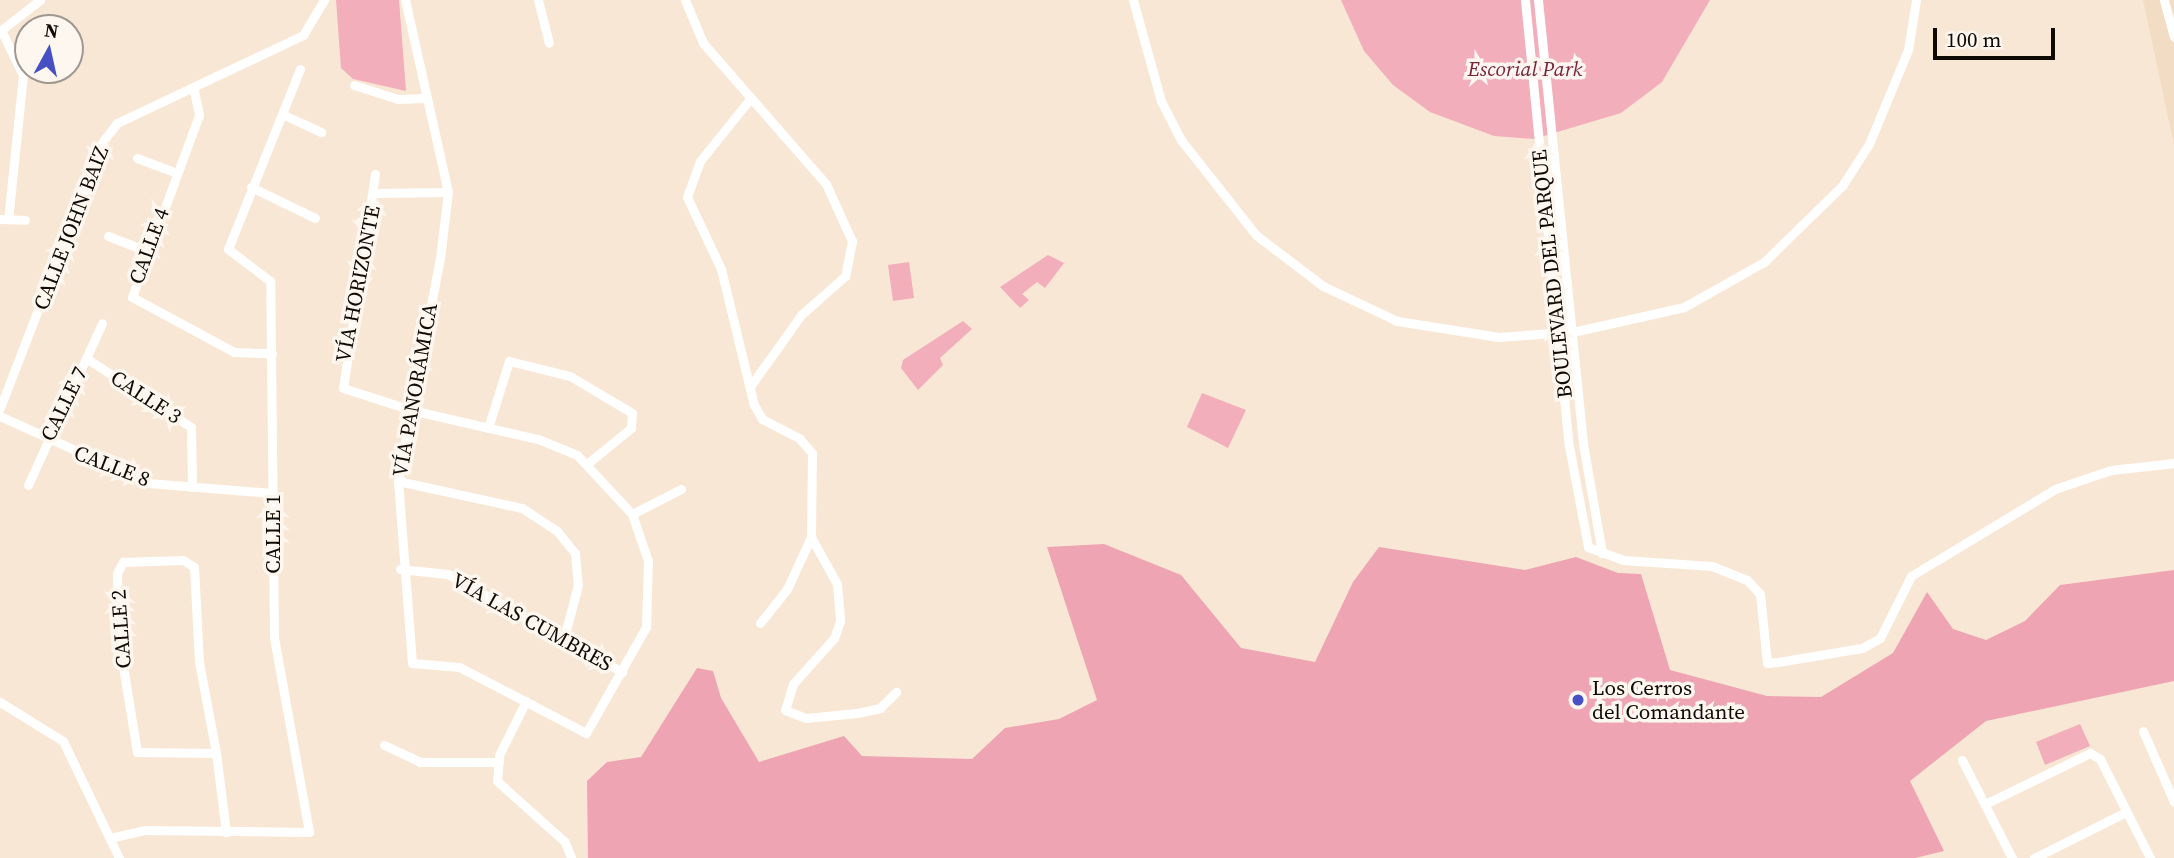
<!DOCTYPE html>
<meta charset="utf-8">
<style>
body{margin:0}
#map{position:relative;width:2174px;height:858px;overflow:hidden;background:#f9e7d5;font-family:"Source Serif 4",serif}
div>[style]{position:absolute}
.built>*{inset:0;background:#f3dcc4}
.green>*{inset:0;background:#f2aeba}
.forest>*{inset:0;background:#eea4b2}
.minor>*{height:9px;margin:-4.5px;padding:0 4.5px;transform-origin:4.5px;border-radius:4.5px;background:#fff}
.dots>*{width:19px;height:19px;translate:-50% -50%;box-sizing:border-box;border:4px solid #fef7ef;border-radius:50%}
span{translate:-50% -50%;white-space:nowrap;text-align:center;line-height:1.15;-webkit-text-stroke:7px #fef7ef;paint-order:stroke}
.park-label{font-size:21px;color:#79243c;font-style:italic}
.street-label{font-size:21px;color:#100a05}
.poi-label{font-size:21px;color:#100a05}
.left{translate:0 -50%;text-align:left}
.north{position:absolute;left:14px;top:14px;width:70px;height:70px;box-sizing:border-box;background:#fef7ef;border:2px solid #9f9891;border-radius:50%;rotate:8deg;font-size:19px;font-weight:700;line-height:28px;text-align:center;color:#100a05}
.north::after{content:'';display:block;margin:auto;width:24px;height:32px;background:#474fc4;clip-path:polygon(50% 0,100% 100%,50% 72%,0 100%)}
.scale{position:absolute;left:1933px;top:28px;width:122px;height:32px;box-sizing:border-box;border:4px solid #100a05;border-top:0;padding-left:9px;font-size:21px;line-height:24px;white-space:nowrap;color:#100a05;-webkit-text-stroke:5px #fef7ef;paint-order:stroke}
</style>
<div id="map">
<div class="built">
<i style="clip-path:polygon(2143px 0,2174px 0,2174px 145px)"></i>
</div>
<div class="green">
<i style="clip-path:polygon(336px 0,399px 0,406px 91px,353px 79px,341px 68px)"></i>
<i style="clip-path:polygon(1341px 0,1710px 0,1662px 82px,1621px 113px,1534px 139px,1494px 136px,1430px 112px,1393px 85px,1364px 51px)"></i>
<i style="clip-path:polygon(1048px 255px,1064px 263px,1045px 288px,1037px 282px,1022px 294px,1029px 300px,1020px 308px,1000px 287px)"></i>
<i style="clip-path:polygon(909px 262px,914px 298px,893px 301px,888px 265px)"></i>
<i style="clip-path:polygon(963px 321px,972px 329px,940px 358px,943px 365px,918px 390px,901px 368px,903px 360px)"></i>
<i style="clip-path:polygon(1202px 393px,1246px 410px,1228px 448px,1187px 427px)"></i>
<i style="clip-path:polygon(2080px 724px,2090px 746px,2045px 765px,2036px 742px)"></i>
</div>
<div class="forest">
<i style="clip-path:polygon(1104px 544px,1181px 575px,1241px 648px,1315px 662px,1353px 582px,1379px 547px,1525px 570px,1576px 557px,1618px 573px,1641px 574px,1670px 670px,1767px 696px,1821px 697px,1893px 653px,1927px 592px,1953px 629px,1986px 640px,2025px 621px,2060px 585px,2174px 570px,2174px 681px,1986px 721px,1910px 781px,1944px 851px,1915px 858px,588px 858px,587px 781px,607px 762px,641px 757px,697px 668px,713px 671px,721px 698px,759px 762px,844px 736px,862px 756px,972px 759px,1005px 728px,1059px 719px,1097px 700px,1047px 547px)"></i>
</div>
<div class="minor">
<i style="left:538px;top:0;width:44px;rotate:75.7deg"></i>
<i style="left:685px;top:0;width:47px;rotate:67.3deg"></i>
<i style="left:703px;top:43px;width:187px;rotate:48.9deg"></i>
<i style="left:826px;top:184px;width:63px;rotate:65.5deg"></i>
<i style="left:852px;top:241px;width:36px;rotate:101deg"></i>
<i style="left:845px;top:276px;width:59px;rotate:138.4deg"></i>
<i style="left:801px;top:315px;width:86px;rotate:125.5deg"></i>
<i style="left:1133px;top:0;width:105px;rotate:74.5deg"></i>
<i style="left:1161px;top:101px;width:44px;rotate:62.9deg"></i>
<i style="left:1181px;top:140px;width:121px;rotate:51.7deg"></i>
<i style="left:1256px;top:235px;width:84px;rotate:37.3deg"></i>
<i style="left:1323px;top:286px;width:82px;rotate:25.3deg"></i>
<i style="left:1397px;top:321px;width:103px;rotate:8.9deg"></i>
<i style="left:1499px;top:337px;width:78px;rotate:-4.4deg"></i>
<i style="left:1577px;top:331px;width:110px;rotate:-12.6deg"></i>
<i style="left:1684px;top:307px;width:92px;rotate:-29.4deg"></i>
<i style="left:1764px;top:262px;width:109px;rotate:-44.3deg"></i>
<i style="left:1842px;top:186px;width:50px;rotate:-57.3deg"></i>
<i style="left:1869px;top:144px;width:102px;rotate:-67.5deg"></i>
<i style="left:1908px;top:50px;width:51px;rotate:-80.9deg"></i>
<i style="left:1525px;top:0;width:448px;rotate:84.4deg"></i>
<i style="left:1569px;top:446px;width:103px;rotate:79.3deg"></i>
<i style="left:1588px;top:547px;width:37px;rotate:20deg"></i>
<i style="left:1623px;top:560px;width:89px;rotate:3.9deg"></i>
<i style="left:1712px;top:566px;width:38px;rotate:22deg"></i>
<i style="left:1747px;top:580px;width:19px;rotate:47deg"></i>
<i style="left:1760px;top:594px;width:69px;rotate:84.2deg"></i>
<i style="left:1767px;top:663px;width:11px;rotate:-5deg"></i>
<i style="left:1778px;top:662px;width:85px;rotate:-9.5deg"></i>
<i style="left:1862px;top:648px;width:21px;rotate:-29deg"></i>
<i style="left:1880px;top:638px;width:69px;rotate:-63.4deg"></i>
<i style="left:1911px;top:576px;width:168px;rotate:-31.1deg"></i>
<i style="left:2055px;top:489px;width:59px;rotate:-18.7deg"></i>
<i style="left:2111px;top:470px;width:63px;rotate:-6.3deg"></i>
<i style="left:1538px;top:0;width:446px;rotate:84.2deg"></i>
<i style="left:1583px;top:444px;width:111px;rotate:80.1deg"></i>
<i style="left:2164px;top:0;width:38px;rotate:75deg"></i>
<i style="left:1px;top:30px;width:50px;rotate:63.9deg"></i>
<i style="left:23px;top:75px;width:145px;rotate:95.9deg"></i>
<i style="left:0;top:31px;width:51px;rotate:-37.8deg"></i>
<i style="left:354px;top:85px;width:46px;rotate:17.7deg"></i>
<i style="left:398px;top:99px;width:26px;rotate:-2deg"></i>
<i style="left:194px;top:91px;width:25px;rotate:78deg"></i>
<i style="left:199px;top:115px;width:194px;rotate:110.2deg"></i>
<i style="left:132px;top:297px;width:116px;rotate:28.3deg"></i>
<i style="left:234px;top:352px;width:38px;rotate:2deg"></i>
<i style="left:750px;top:99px;width:80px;rotate:128.9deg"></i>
<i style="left:700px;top:161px;width:38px;rotate:110deg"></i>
<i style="left:687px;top:197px;width:80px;rotate:64.7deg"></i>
<i style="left:721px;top:269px;width:140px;rotate:76.4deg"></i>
<i style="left:754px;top:405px;width:16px;rotate:60deg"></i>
<i style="left:762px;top:419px;width:42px;rotate:27.2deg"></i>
<i style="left:799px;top:438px;width:20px;rotate:49deg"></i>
<i style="left:812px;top:453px;width:84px;rotate:90.7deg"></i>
<i style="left:811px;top:537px;width:54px;rotate:61deg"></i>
<i style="left:837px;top:584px;width:37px;rotate:85deg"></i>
<i style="left:840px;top:621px;width:18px;rotate:109deg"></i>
<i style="left:834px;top:638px;width:62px;rotate:131.7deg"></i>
<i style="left:793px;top:684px;width:27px;rotate:107deg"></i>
<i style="left:785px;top:710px;width:22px;rotate:21deg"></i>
<i style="left:806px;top:718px;width:51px;rotate:-5.6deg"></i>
<i style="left:857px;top:713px;width:24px;rotate:-12deg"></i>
<i style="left:880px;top:708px;width:23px;rotate:-45deg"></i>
<i style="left:284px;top:115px;width:41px;rotate:24.7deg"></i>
<i style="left:137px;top:158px;width:43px;rotate:20.6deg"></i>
<i style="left:375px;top:174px;width:216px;rotate:98.5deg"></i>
<i style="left:343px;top:388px;width:71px;rotate:17.9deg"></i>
<i style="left:411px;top:410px;width:130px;rotate:12.9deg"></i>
<i style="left:538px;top:439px;width:42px;rotate:22.3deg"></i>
<i style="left:577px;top:455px;width:81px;rotate:47deg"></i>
<i style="left:632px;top:514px;width:50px;rotate:71.2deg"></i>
<i style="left:648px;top:561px;width:66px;rotate:91.7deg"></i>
<i style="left:646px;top:627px;width:122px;rotate:119.5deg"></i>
<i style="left:586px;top:733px;width:143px;rotate:-152.5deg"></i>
<i style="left:459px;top:667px;width:47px;rotate:-175.1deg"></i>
<i style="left:412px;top:663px;width:183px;rotate:-94.4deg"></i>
<i style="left:398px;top:481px;width:72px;rotate:-79.6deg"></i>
<i style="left:411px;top:410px;width:155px;rotate:-79.2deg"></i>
<i style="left:440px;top:258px;width:66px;rotate:-83.1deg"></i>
<i style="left:448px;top:192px;width:197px;rotate:-102.6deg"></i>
<i style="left:251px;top:187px;width:71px;rotate:25.8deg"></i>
<i style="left:376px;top:193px;width:72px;rotate:-0.8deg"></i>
<i style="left:0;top:219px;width:25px;rotate:2deg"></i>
<i style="left:108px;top:236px;width:42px;rotate:21deg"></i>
<i style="left:86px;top:358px;width:126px;rotate:33.3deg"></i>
<i style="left:191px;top:427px;width:60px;rotate:89deg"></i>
<i style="left:0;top:408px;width:286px;rotate:-68.9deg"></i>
<i style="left:103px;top:141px;width:23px;rotate:-52deg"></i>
<i style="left:117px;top:123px;width:206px;rotate:-25.3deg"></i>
<i style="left:303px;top:35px;width:41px;rotate:-59deg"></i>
<i style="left:0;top:416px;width:162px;rotate:24.4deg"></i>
<i style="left:148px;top:483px;width:125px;rotate:4.6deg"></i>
<i style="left:488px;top:428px;width:70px;rotate:-72.6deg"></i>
<i style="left:509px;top:361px;width:63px;rotate:13.8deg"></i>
<i style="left:570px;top:376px;width:72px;rotate:30.8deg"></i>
<i style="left:632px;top:413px;width:15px;rotate:94deg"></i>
<i style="left:631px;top:428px;width:57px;rotate:140.7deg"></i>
<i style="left:398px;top:481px;width:127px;rotate:12.3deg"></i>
<i style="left:522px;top:508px;width:42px;rotate:33.3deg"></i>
<i style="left:557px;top:531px;width:28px;rotate:51deg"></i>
<i style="left:575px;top:553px;width:32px;rotate:85deg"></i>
<i style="left:578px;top:585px;width:55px;rotate:104.8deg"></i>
<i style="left:28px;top:485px;width:178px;rotate:-65.4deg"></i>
<i style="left:632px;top:514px;width:55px;rotate:-27deg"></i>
<i style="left:183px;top:560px;width:13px;rotate:32deg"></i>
<i style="left:194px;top:567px;width:95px;rotate:87deg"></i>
<i style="left:199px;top:662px;width:93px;rotate:79.4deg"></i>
<i style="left:216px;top:753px;width:79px;rotate:-179.3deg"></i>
<i style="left:137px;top:752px;width:118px;rotate:-99.3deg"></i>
<i style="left:118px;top:636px;width:63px;rotate:-90.9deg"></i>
<i style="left:117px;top:573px;width:13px;rotate:-61deg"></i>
<i style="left:123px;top:562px;width:60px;rotate:-1.9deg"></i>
<i style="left:400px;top:569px;width:48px;rotate:5.9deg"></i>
<i style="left:448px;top:574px;width:200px;rotate:29.4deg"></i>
<i style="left:760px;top:623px;width:43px;rotate:-51.5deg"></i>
<i style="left:787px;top:589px;width:57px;rotate:-65.2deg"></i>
<i style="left:526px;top:701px;width:60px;rotate:116.6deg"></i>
<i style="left:499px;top:755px;width:26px;rotate:94deg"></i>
<i style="left:497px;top:781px;width:91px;rotate:41.9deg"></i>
<i style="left:565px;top:842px;width:17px;rotate:69deg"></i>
<i style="left:0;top:702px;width:74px;rotate:31.8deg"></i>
<i style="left:63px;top:741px;width:130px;rotate:64.4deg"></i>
<i style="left:2143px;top:731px;width:77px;rotate:66.4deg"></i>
<i style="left:384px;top:745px;width:40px;rotate:25deg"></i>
<i style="left:420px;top:762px;width:79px"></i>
<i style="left:216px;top:753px;width:80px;rotate:82.8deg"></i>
<i style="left:1962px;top:760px;width:110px;rotate:63deg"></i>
<i style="left:1985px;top:804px;width:117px;rotate:-25.9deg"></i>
<i style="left:2090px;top:753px;width:12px;rotate:31deg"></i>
<i style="left:2100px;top:759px;width:111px;rotate:63.2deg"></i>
<i style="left:110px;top:838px;width:36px;rotate:-13deg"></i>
<i style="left:145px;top:830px;width:164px;rotate:0.7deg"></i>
<i style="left:309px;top:832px;width:198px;rotate:-100.2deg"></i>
<i style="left:274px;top:637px;width:356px;rotate:-90.6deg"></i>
<i style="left:270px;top:281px;width:53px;rotate:-142.7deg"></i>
<i style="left:228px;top:249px;width:194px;rotate:-68.2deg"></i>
<i style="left:2034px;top:858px;width:103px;rotate:-26.6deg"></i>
</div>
<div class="dots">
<i style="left:1578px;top:700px;background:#474fc4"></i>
</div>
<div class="park-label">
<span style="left:1525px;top:69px">Escorial Park</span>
</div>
<div class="street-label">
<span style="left:71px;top:228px;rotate:-69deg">CALLE JOHN BAIZ</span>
<span style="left:149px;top:246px;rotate:-70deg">CALLE 4</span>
<span style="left:1552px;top:274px;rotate:-96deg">BOULEVARD DEL PARQUE</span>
<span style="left:358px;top:284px;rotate:-79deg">VÍA HORIZONTE</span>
<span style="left:415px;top:390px;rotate:-80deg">VÍA PANORÁMICA</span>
<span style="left:146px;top:397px;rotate:33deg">CALLE 3</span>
<span style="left:64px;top:404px;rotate:-64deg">CALLE 7</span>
<span style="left:112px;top:466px;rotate:21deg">CALLE 8</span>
<span style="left:273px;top:534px;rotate:-90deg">CALLE 1</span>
<span style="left:532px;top:622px;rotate:29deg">VÍA LAS CUMBRES</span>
<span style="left:121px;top:629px;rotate:-94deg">CALLE 2</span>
</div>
<div class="poi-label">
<span class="left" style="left:1592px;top:700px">Los Cerros<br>del Comandante</span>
</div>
<div class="north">N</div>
<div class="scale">100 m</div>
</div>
